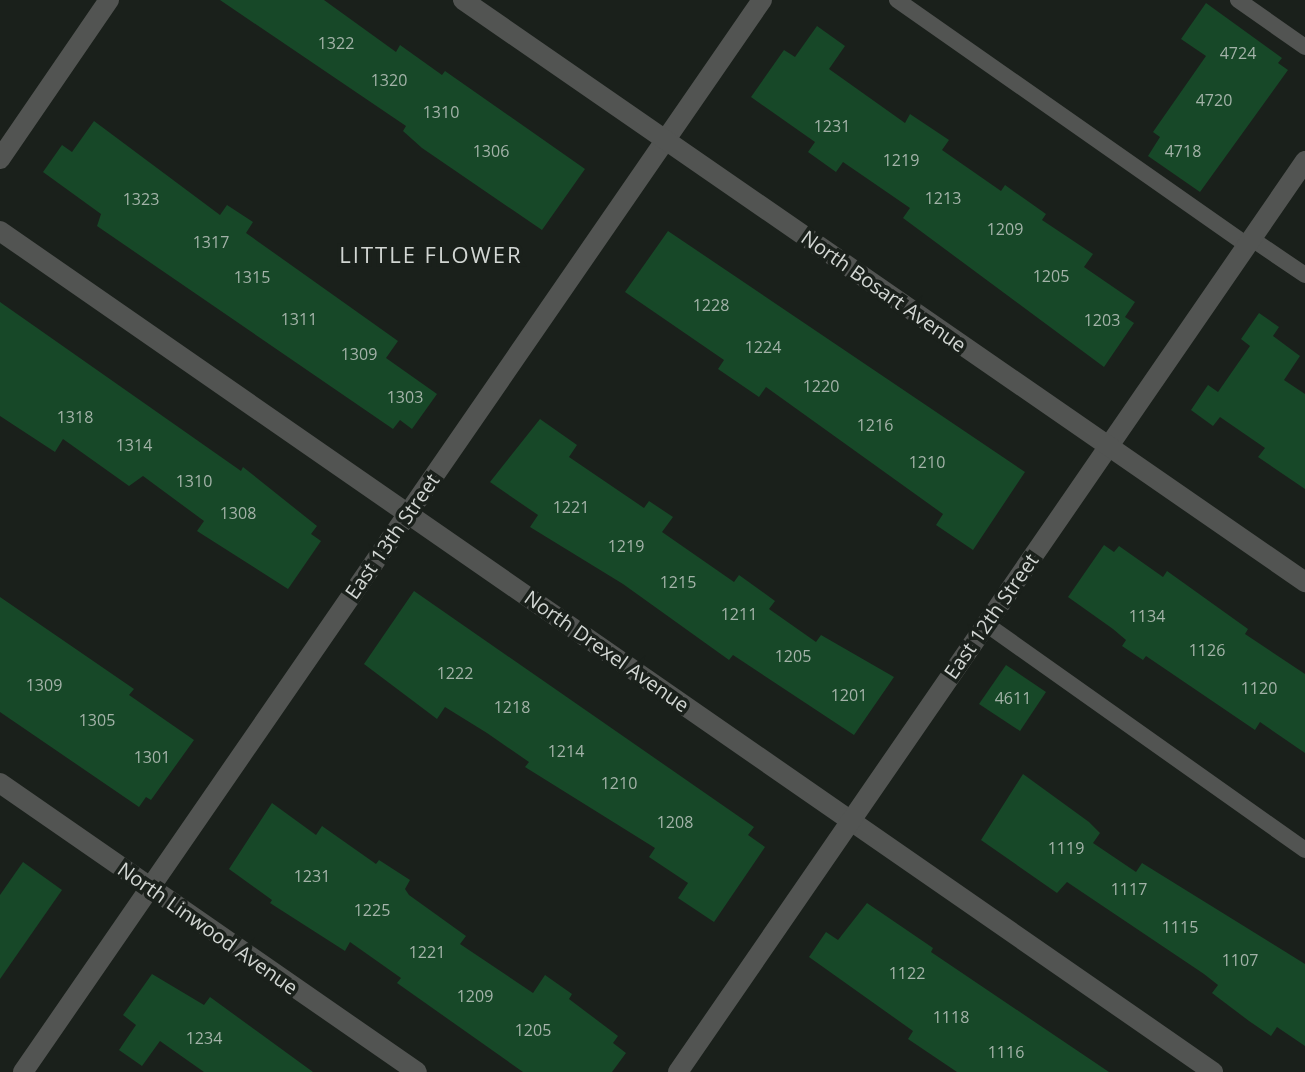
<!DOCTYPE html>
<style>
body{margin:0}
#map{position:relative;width:1305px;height:1072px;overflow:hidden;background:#1a201b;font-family:"Open Sans",sans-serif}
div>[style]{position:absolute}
.building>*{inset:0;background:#174828}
.service>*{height:16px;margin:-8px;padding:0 8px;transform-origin:8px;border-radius:8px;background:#525452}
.minor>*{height:20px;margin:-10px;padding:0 10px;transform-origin:10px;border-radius:10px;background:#525452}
.tertiary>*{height:20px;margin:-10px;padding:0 10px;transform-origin:10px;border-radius:10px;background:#525452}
span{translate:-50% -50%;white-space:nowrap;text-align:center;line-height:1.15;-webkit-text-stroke:7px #1a201b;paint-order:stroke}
.number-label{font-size:16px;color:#a3b2a8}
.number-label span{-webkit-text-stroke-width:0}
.street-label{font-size:20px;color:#d2d6d3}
.neighbourhood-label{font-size:22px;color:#d2d6d3;letter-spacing:2px}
</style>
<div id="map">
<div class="building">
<i style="clip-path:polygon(220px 0,324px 0,396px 52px,400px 45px,442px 75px,445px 71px,585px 169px,542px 230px,422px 148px,403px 131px,406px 126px)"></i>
<i style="clip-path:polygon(1206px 3px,1282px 58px,1278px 63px,1288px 70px,1200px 192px,1148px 156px,1160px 137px,1153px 132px,1206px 56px,1181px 39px)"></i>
<i style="clip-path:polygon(817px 26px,845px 46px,829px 69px,905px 123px,910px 114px,949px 140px,942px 150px,1001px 191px,1005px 185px,1046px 214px,1042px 220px,1093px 254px,1084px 267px,1135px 302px,1125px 317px,1134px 323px,1104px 367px,903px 218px,910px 208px,843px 162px,836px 172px,808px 152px,815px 142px,751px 97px,784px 50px,795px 57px)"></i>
<i style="clip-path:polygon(94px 121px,220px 215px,227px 205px,253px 222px,246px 233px,398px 341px,386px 358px,437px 394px,412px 429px,400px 420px,393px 429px,97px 226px,101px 214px,43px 172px,62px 145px,72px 152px)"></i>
<i style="clip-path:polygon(668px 231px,1025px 472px,973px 550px,936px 525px,943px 514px,766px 387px,759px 397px,718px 369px,724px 360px,625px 292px)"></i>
<i style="clip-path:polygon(0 302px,241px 471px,243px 467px,317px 526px,311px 534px,321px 541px,288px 589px,197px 531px,204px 521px,143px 476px,129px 486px,63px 439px,55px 452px,0 416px)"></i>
<i style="clip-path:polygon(1259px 313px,1279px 327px,1273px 336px,1300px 356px,1284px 380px,1305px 394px,1305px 489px,1258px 457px,1265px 448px,1220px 417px,1213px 426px,1191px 410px,1208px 385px,1218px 392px,1250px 346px,1241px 339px)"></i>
<i style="clip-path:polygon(540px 419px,577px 445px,569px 457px,644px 508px,649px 501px,673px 517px,662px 532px,734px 582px,739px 575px,775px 601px,769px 609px,816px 642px,821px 635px,894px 677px,854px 735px,733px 655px,729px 660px,623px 584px,530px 527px,538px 515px,490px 482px)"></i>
<i style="clip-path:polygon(1104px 545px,1114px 552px,1119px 546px,1163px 577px,1167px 571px,1248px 629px,1245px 634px,1305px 674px,1305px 753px,1260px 722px,1255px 730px,1146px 656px,1143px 660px,1122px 646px,1126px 640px,1113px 629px,1068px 597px)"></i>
<i style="clip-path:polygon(414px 591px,754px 827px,748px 835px,765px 847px,714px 922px,678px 898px,688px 883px,649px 857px,655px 848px,525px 767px,529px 762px,487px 733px,445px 707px,437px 719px,364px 664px)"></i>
<i style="clip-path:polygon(0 597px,134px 689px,129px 695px,194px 740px,151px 800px,146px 797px,139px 807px,0 712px)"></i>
<i style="clip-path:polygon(1006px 665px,1046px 692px,1020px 731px,979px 704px)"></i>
<i style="clip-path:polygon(1023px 774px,1089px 822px,1100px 833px,1093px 843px,1136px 872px,1142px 863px,1305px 964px,1305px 1046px,1277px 1027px,1271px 1036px,1249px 1021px,1212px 993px,1218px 985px,1204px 974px,1067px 882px,1057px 893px,981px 840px)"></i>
<i style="clip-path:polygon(272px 803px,316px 835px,322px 826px,376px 864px,379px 860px,410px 880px,405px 889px,409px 895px,466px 936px,460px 944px,533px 993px,545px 975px,572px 994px,569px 999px,618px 1036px,613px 1043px,626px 1053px,612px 1072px,523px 1072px,397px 983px,401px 978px,350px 942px,345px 951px,270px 903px,272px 900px,229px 869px)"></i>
<i style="clip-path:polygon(23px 862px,62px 890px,0 979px,0 895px)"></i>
<i style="clip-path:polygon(867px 903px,933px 948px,931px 952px,1109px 1072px,957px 1072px,908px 1039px,913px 1031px,809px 957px,826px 932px,838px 940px)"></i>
<i style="clip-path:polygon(152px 974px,204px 1005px,210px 997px,313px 1072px,204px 1072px,160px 1041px,142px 1066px,119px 1050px,136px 1025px,123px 1015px)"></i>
</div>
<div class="service">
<i style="left:897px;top:0;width:427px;rotate:35deg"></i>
<i style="left:1238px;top:0;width:82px;rotate:35deg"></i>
<i style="left:1252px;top:239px;width:64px;rotate:34.2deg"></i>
<i style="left:986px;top:624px;width:391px;rotate:35.3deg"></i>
</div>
<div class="minor">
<i style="left:0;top:159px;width:193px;rotate:-55.6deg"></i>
<i style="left:0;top:231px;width:1476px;rotate:34.73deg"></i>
<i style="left:0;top:783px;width:507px;rotate:34.72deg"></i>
<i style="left:23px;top:1072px;width:1302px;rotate:-55.42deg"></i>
<i style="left:678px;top:1072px;width:1106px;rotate:-55.46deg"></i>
</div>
<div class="tertiary">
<i style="left:463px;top:0;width:1024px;rotate:34.65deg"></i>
</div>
<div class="number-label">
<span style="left:336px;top:43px">1322</span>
<span style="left:1238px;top:53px">4724</span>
<span style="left:389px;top:80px">1320</span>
<span style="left:1214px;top:100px">4720</span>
<span style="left:441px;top:112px">1310</span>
<span style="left:832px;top:126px">1231</span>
<span style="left:491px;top:151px">1306</span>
<span style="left:1183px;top:151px">4718</span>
<span style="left:901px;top:160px">1219</span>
<span style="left:943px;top:198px">1213</span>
<span style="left:141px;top:199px">1323</span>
<span style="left:1005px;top:229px">1209</span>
<span style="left:211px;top:242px">1317</span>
<span style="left:1051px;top:276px">1205</span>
<span style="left:252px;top:277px">1315</span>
<span style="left:711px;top:305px">1228</span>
<span style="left:299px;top:319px">1311</span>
<span style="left:1102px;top:320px">1203</span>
<span style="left:763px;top:347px">1224</span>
<span style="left:359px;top:354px">1309</span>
<span style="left:821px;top:386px">1220</span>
<span style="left:405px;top:397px">1303</span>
<span style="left:75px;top:417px">1318</span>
<span style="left:875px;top:425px">1216</span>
<span style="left:134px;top:445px">1314</span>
<span style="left:927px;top:462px">1210</span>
<span style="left:194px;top:481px">1310</span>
<span style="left:571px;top:507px">1221</span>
<span style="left:238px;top:513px">1308</span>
<span style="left:626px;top:546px">1219</span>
<span style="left:678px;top:582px">1215</span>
<span style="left:739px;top:614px">1211</span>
<span style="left:1147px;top:616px">1134</span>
<span style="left:1207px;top:650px">1126</span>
<span style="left:793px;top:656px">1205</span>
<span style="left:455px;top:673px">1222</span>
<span style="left:44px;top:685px">1309</span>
<span style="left:1259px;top:688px">1120</span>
<span style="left:849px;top:695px">1201</span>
<span style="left:1013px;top:698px">4611</span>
<span style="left:512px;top:707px">1218</span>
<span style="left:97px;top:720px">1305</span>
<span style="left:566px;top:751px">1214</span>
<span style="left:152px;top:757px">1301</span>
<span style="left:619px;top:783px">1210</span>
<span style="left:675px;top:822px">1208</span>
<span style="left:1066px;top:848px">1119</span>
<span style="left:312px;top:876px">1231</span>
<span style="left:1129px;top:889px">1117</span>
<span style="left:372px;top:910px">1225</span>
<span style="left:1180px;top:927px">1115</span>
<span style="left:427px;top:952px">1221</span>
<span style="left:1240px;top:960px">1107</span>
<span style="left:907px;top:973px">1122</span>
<span style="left:475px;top:996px">1209</span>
<span style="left:951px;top:1017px">1118</span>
<span style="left:533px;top:1030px">1205</span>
<span style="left:204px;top:1038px">1234</span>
<span style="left:1006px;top:1052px">1116</span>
</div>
<div class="street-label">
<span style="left:884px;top:291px;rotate:35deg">North Bosart Avenue</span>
<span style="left:392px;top:536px;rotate:-55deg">East 13th Street</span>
<span style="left:991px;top:616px;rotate:-55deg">East 12th Street</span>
<span style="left:607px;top:651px;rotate:35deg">North Drexel Avenue</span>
<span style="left:208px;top:928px;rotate:35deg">North Linwood Avenue</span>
</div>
<div class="neighbourhood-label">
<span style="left:431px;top:255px">LITTLE FLOWER</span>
</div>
</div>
